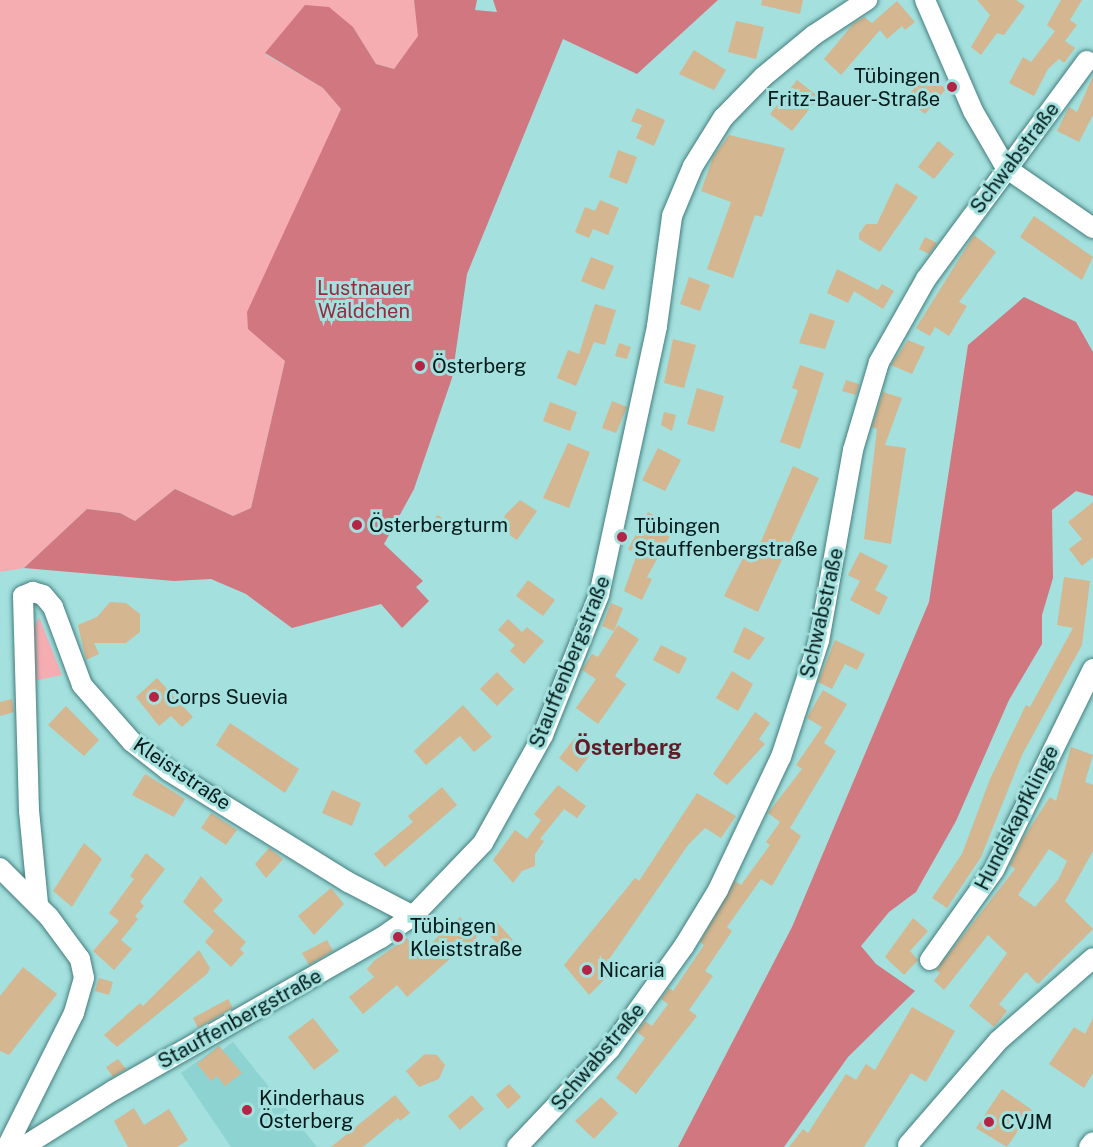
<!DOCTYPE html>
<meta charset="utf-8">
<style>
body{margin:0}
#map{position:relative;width:1093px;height:1147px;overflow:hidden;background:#a3e0de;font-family:"Public Sans",sans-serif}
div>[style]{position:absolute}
.built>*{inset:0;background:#8cd3d1}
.green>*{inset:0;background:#f5adb2}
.forest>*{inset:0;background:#d17780}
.building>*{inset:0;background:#d4b690}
.roads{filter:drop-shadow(0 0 2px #437e7d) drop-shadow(0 0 2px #437e7d)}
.minor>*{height:20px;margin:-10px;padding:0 10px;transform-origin:10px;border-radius:10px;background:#fff}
.dots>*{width:16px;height:16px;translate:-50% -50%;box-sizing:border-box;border:3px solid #a3e0de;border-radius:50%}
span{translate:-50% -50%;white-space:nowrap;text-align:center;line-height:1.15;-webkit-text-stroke:6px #a3e0de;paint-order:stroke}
.poi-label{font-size:20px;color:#011918}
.right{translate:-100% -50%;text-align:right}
.left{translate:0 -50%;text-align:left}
.street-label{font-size:20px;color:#011918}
.park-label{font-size:20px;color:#962a3e}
.quarter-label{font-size:22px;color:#611c28;font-weight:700}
</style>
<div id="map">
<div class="built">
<i style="clip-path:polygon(233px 1042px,317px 1147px,231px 1147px,181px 1073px,219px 1046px,222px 1050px)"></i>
</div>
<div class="green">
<i style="clip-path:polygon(0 0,414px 0,419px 36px,394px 69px,376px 64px,353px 27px,265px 54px,323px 88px,341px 109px,249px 329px,285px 361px,251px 508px,233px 516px,175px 489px,135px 521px,120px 513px,87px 509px,24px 568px,0 572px)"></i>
<i style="clip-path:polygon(39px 617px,62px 675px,34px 681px,32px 632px)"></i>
</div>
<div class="forest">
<i style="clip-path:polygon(414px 0,477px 0,475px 10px,497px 12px,493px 0,718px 0,637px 74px,563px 39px,467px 274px,452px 378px,414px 489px,384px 544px,423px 581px,416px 587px,429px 601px,402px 628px,381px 604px,292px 628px,246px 594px,211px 579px,174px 581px,24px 568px,87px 509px,120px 513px,135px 521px,175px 489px,233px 516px,251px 508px,285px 361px,248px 329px,247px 312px,341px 109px,323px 88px,265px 53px,305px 5px,329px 7px,353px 27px,376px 64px,394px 69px,418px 36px)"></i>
<i style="clip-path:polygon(1024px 297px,1076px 322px,1093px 352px,1093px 496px,1076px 491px,1052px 510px,1053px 578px,1042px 615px,1042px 644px,1009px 700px,956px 821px,916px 892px,889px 912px,861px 946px,876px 964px,915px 991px,848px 1057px,784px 1147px,678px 1147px,792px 927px,929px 602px,968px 345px)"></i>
</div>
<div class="building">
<i style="clip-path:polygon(762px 0,803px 0,800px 14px,761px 5px)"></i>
<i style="clip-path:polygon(977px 0,1016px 0,1025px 6px,1004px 35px,997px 33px,981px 55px,971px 47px,990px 15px)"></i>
<i style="clip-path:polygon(1061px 0,1082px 0,1070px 20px,1077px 25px,1065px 41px,1075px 48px,1064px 63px,1059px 59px,1048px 69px,1034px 96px,1009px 83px,1023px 57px,1031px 62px,1055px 31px,1047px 25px)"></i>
<i style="clip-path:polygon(897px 1px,915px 22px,905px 30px,902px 26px,887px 39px,880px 30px,841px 75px,824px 59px,853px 24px,864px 17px,872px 23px)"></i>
<i style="clip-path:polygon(736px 21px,764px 27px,756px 59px,728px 52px)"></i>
<i style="clip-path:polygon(694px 50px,726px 70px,714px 90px,679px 74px)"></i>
<i style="clip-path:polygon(927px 73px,946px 89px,925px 114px,906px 98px)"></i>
<i style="clip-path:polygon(1093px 76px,1093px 115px,1079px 142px,1057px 131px,1069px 107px,1077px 112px)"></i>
<i style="clip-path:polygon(797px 80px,819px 97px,792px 131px,770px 114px)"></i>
<i style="clip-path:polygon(637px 108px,665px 120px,654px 146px,636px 138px,642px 125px,631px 121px)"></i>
<i style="clip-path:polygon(729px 135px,785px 148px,762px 217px,755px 215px,733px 278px,707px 269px,731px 202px,701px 191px,713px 157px)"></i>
<i style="clip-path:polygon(938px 141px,954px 154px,934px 179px,918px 167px)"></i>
<i style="clip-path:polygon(618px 150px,637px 157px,627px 184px,609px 177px)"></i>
<i style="clip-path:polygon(896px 183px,918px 197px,880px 252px,859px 239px,859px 234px,866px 224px,877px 224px)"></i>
<i style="clip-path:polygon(600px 200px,619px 208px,608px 235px,593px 229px,589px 238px,575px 232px,585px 207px,595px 211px)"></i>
<i style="clip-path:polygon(1034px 216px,1093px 257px,1082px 280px,1020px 237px)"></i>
<i style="clip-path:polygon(974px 235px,996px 252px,959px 302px,967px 306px,949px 336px,935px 327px,930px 336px,916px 328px)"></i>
<i style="clip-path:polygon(925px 237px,937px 243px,929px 254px,919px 249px)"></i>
<i style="clip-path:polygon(591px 257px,614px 266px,604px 290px,581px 281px)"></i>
<i style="clip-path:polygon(837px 269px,878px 290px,882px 284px,894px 291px,883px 309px,854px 291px,848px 303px,827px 293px)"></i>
<i style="clip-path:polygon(689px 277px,710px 285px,700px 311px,680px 304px)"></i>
<i style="clip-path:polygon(595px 304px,616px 310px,605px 345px,594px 342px,576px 386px,557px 378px,568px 350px,579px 354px)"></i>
<i style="clip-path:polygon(810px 313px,835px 321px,825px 349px,799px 343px)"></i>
<i style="clip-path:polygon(673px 339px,696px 345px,684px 388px,664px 383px)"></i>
<i style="clip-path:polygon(908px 340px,925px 347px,912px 374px,891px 365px)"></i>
<i style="clip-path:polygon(619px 343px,631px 347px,627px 359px,615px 356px)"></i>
<i style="clip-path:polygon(800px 365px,824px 373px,800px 449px,780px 442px,798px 390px,792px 388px)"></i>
<i style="clip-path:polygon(846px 380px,859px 384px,856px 395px,842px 391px)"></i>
<i style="clip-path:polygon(697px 388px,724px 396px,714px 432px,687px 424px)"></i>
<i style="clip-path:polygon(883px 392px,902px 398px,885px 445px,906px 448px,891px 544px,864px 539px,877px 429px,872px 427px)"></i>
<i style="clip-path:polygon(612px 401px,627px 407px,616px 433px,602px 428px)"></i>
<i style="clip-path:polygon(550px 402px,577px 412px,570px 431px,543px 421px)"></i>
<i style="clip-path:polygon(664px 412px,676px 415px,672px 431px,661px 425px)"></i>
<i style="clip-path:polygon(568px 443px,590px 452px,569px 508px,543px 498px)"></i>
<i style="clip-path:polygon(658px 448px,681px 460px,665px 491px,642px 480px)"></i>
<i style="clip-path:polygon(793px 466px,819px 478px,758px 612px,724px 596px,743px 558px,752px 563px)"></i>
<i style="clip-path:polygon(520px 500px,537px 511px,517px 540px,500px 529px,505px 515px)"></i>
<i style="clip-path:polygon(1093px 502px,1093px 557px,1082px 566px,1069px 549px,1082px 539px,1068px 522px)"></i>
<i style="clip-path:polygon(648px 512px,675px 527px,647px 577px,652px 579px,642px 600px,624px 591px,637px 554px,628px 549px)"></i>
<i style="clip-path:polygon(438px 515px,447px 522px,437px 534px,428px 527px)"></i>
<i style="clip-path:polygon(860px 552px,888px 566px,875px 590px,888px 597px,879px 615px,850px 600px,860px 581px,848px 575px)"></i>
<i style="clip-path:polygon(1064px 577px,1090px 581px,1082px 645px,1022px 755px,981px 857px,947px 908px,932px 898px,962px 854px,990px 779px,1026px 705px,1030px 707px,1073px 628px,1057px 625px)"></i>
<i style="clip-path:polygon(528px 580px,555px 600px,543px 616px,516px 596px)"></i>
<i style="clip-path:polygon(110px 602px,126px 603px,140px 614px,140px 632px,126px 643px,94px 643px,99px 654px,86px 660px,78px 625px,97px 617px)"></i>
<i style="clip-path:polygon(611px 603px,623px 608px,614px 631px,602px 626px)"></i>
<i style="clip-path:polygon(508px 619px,522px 632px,527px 627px,544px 641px,524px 664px,510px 651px,515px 645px,498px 630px)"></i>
<i style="clip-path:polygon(618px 625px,639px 639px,615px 676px,626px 684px,598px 724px,576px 708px,596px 679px,582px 670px,592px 654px,598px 657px)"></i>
<i style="clip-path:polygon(744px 627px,765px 638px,749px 660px,733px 652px)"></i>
<i style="clip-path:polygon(835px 640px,865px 654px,857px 670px,845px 664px,832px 689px,818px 682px)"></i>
<i style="clip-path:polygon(661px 645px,687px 658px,679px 674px,653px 660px)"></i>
<i style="clip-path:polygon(732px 671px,753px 684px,738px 711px,716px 698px)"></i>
<i style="clip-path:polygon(497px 672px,514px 689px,497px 706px,480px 689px)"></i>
<i style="clip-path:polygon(157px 678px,193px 717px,182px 727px,171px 716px,159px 726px,136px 697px)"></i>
<i style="clip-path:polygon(823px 690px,847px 704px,824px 743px,836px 751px,790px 828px,801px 836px,772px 886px,761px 879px,727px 927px,732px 931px,705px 971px,713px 976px,689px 1010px,697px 1016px,636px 1094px,616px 1078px,645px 1038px,637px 1032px,645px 1021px,652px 1026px,668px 1004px,661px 999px,669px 988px,673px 991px,704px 945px,700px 942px,735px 881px,741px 885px,770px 845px,766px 842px,780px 822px,768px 813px,802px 769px,796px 765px,822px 727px,807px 718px)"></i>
<i style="clip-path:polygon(12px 699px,14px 712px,0 716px,0 702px)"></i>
<i style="clip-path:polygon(463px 705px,492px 737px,474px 752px,460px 736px,426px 765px,414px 751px)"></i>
<i style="clip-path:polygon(66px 706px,99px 740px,84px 756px,48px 725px)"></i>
<i style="clip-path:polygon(755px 712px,770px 723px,759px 739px,765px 744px,727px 785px,713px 774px)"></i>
<i style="clip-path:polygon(230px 723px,299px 769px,285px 793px,216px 745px)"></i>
<i style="clip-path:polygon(579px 733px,596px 747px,577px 772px,559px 758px)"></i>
<i style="clip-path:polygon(evenodd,1071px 747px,1093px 755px,1085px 782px,1093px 785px,1093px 851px,1065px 901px,1093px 929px,1038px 984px,1026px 972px,999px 1004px,1007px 1011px,994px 1027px,969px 1006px,1007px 953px,988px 935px,944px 990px,934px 981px,940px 973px,936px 970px,1015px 869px,1010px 865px,1022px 840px,1050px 797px,1056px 801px,1071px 747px,1049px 849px,1067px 861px,1058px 880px,1035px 907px,1018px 895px,1049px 849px)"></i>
<i style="clip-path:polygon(145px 774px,185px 799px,174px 817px,132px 795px)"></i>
<i style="clip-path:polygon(558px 785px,586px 806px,577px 818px,564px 809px,540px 839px,544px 841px,535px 854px,535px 866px,522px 871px,513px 883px,493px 860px,515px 830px,527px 839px,541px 820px,534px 814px)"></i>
<i style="clip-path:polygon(442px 787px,457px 805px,385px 867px,374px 854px,413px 822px,408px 816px)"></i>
<i style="clip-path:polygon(332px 790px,361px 803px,352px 826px,322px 813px)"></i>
<i style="clip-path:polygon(697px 793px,736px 816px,721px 838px,705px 828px,688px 845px,603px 968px,610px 974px,589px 995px,564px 965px,635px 878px,639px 881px)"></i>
<i style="clip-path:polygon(211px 813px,237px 830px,226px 845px,201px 828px)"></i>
<i style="clip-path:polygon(84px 843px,102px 859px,72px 907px,53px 891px)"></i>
<i style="clip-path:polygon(269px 848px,283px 859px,266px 878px,255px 864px)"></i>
<i style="clip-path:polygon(146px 853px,165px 869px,140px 902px,144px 906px,135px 916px,138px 919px,121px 940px,132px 949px,114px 970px,93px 951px,119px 921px,109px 913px,134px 879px,130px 876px)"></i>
<i style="clip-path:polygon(201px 876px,223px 900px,213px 911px,246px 942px,240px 949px,244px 953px,231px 967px,205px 942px,214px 931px,183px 902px)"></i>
<i style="clip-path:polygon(331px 888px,344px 904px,314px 935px,298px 916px)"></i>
<i style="clip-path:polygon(460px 917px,477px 935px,473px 945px,467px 944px,407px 997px,397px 985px,363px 1014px,349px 997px,374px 977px,367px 969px,374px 961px,407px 938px,420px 953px)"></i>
<i style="clip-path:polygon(913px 918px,928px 931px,910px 951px,918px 960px,904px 975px,885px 957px)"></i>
<i style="clip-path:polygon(496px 921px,513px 940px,503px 950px,485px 930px)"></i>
<i style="clip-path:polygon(327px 940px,333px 951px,309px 965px,302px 953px)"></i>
<i style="clip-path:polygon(199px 950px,210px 968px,207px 974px,117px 1047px,104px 1035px,140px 1003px,143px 1006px)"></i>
<i style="clip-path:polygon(23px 967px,57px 994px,9px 1055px,0 1051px,0 996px)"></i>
<i style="clip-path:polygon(99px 978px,113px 982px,109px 995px,95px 991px)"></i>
<i style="clip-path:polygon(228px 999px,233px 1008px,198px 1028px,193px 1018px)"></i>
<i style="clip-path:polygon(912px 1007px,955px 1031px,926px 1082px,911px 1073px,864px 1147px,789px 1147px,803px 1129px,808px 1133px,846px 1074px,856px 1080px,866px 1064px,875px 1070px)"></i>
<i style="clip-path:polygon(313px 1018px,339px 1051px,314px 1070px,288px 1037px)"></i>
<i style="clip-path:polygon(1093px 1018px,1093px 1073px,1084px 1088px,1049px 1064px,1074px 1027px,1085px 1034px)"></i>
<i style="clip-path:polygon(219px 1046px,242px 1073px,225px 1086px,217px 1076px,211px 1081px,197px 1064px)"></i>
<i style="clip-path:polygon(425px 1054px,437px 1055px,445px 1065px,439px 1079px,419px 1087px,406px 1071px)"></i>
<i style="clip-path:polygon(118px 1059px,126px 1069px,113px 1077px,106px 1067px)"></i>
<i style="clip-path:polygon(509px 1084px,521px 1097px,508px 1109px,496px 1095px)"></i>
<i style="clip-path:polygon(1002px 1089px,1032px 1110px,1007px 1147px,976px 1128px)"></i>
<i style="clip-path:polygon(395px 1095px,410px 1113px,400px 1121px,398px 1118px,363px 1147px,331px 1147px)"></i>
<i style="clip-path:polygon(472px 1095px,484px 1109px,460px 1130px,448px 1116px)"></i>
<i style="clip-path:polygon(601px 1097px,618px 1113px,594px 1139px,575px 1121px)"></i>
<i style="clip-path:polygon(134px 1108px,144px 1125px,169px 1109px,188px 1140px,177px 1147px,128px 1147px,114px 1121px)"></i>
</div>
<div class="roads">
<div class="minor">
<i style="left:925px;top:0;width:121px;rotate:66.6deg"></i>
<i style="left:973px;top:111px;width:66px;rotate:59.9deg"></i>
<i style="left:1006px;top:168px;width:106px;rotate:34.6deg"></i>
<i style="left:0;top:868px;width:69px;rotate:45deg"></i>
<i style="left:49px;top:917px;width:52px;rotate:53.6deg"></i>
<i style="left:80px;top:959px;width:19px;rotate:78deg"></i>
<i style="left:84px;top:978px;width:36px;rotate:106deg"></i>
<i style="left:74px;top:1013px;width:150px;rotate:116.6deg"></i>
<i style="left:38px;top:904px;width:93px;rotate:-95.5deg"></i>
<i style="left:29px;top:811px;width:215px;rotate:-91.6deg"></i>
<i style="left:23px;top:596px;width:11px;rotate:-22deg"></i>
<i style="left:33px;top:592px;width:10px;rotate:17deg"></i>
<i style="left:43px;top:595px;width:16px;rotate:50deg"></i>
<i style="left:53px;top:607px;width:83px;rotate:69.6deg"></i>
<i style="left:82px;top:685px;width:76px;rotate:48.7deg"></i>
<i style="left:132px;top:742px;width:47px;rotate:38.1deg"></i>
<i style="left:169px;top:771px;width:211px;rotate:31.8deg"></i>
<i style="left:348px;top:882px;width:73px;rotate:27.6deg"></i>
<i style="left:930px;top:960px;width:110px;rotate:-54.6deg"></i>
<i style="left:994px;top:870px;width:224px;rotate:-63.8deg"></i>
<i style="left:908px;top:1145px;width:138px;rotate:-49.1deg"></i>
<i style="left:998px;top:1041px;width:126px;rotate:-41.1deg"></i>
<i style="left:23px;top:1147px;width:107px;rotate:-32.1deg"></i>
<i style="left:114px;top:1090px;width:307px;rotate:-29.7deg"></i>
<i style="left:381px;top:938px;width:39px;rotate:-35deg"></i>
<i style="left:413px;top:916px;width:101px;rotate:-46.2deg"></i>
<i style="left:483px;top:843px;width:124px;rotate:-60.9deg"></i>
<i style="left:543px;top:735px;width:151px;rotate:-68.2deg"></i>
<i style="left:599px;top:595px;width:275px;rotate:-77.8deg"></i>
<i style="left:657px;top:326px;width:111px;rotate:-82.2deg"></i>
<i style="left:672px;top:216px;width:54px;rotate:-67.2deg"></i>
<i style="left:693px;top:166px;width:57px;rotate:-58deg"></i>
<i style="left:723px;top:118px;width:57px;rotate:-45.7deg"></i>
<i style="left:763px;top:77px;width:66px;rotate:-39.5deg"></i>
<i style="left:814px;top:35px;width:64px;rotate:-33.4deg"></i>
<i style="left:517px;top:1147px;width:135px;rotate:-46.5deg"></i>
<i style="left:610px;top:1049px;width:127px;rotate:-54.3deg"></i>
<i style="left:684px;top:946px;width:66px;rotate:-58.7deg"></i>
<i style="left:718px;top:890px;width:147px;rotate:-64.7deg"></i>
<i style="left:781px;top:757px;width:122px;rotate:-71.9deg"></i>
<i style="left:819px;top:641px;width:194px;rotate:-79.9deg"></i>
<i style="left:853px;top:450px;width:92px;rotate:-73.5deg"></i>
<i style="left:879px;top:362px;width:95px;rotate:-60.5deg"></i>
<i style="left:926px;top:279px;width:271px;rotate:-53.6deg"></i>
<i style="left:1089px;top:1147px;width:6px;rotate:-51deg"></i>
</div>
</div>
<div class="dots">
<i style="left:952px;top:87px;background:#b52345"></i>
<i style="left:420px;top:366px;background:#b52345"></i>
<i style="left:357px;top:525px;background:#b52345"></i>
<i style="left:622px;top:537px;background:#b52345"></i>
<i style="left:154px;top:697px;background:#b52345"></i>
<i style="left:398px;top:937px;background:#b52345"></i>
<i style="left:587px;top:970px;background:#b52345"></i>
<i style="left:247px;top:1110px;background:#b52345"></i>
<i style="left:989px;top:1122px;background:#b52345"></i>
</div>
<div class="poi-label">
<span class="right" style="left:940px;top:88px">Tübingen<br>Fritz-Bauer-Straße</span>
<span class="left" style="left:432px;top:366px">Österberg</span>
<span class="left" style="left:369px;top:525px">Österbergturm</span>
<span class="left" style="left:634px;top:538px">Tübingen<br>Stauffenbergstraße</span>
<span class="left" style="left:166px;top:697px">Corps Suevia</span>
<span class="left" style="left:410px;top:938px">Tübingen<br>Kleiststraße</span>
<span class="left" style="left:599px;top:970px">Nicaria</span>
<span class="left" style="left:259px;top:1110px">Kinderhaus<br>Österberg</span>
<span class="left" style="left:1001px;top:1122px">CVJM</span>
</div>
<div class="street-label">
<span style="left:1015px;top:158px;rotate:-53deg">Schwabstraße</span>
<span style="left:822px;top:613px;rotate:-77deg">Schwabstraße</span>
<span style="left:570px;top:662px;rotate:-68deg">Stauffenbergstraße</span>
<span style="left:182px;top:774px;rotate:34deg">Kleiststraße</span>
<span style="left:1017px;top:818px;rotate:-63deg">Hundskapfklinge</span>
<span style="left:240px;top:1019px;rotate:-29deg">Stauffenbergstraße</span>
<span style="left:598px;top:1057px;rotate:-50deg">Schwabstraße</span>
</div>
<div class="park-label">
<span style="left:364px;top:300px">Lustnauer<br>Wäldchen</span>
</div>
<div class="quarter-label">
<span style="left:628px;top:748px">Österberg</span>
</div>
</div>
